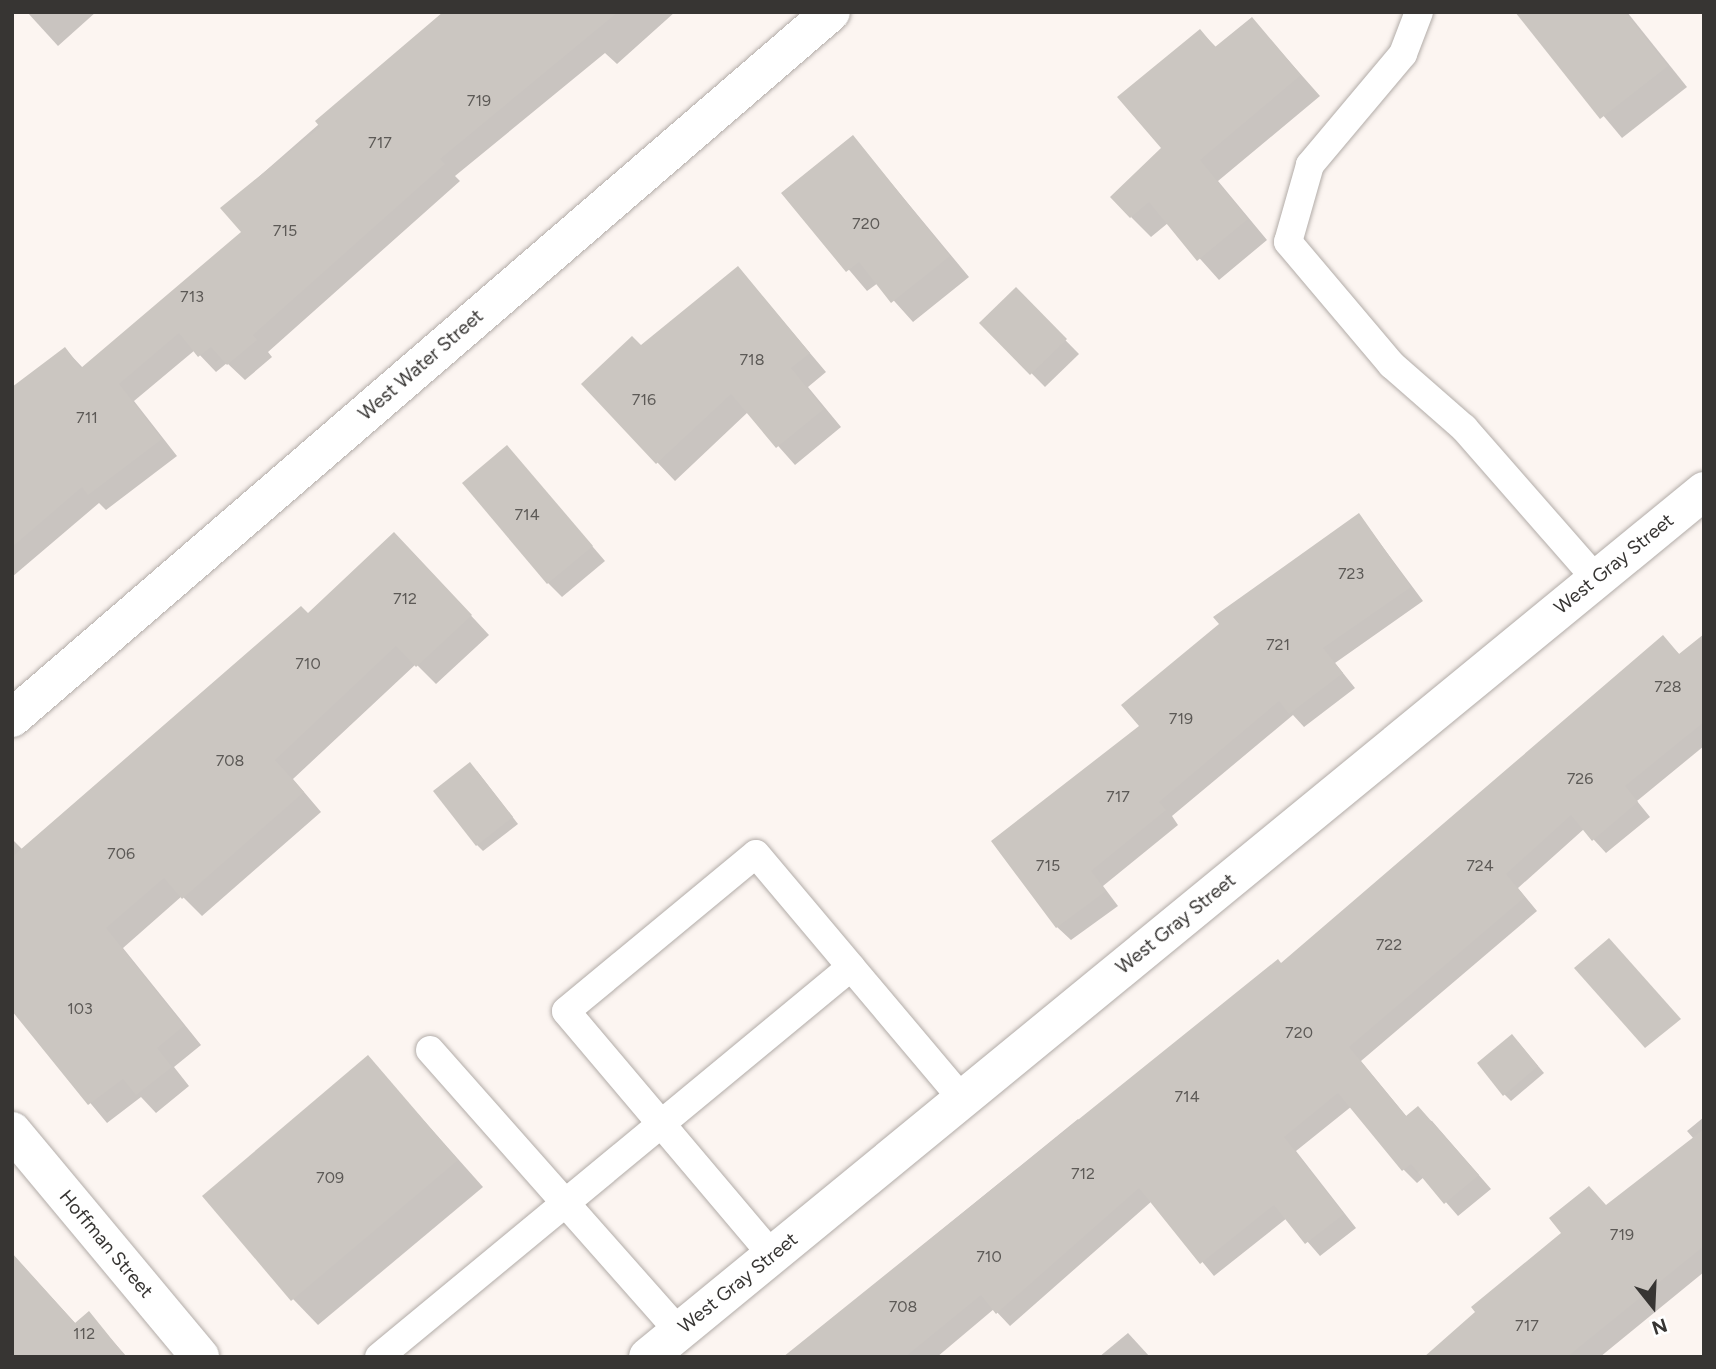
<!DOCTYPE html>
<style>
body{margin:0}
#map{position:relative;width:1716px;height:1369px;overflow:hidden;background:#fcf5f1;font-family:Figtree,sans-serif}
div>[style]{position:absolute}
.shadow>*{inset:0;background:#0003}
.building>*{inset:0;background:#cbc6c1}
.roads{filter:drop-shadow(0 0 2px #b2aca8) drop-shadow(0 0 2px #b2aca8)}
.service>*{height:28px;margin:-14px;padding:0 14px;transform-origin:14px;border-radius:14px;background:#fff}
.minor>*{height:38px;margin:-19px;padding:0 19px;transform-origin:19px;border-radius:19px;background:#fff}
.primary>*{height:38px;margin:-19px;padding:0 19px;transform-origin:19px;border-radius:19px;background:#fff}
span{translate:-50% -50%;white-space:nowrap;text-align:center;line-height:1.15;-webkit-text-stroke:5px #fff;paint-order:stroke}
.number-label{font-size:16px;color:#5c5956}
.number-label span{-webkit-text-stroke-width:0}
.street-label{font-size:19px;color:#373533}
.frame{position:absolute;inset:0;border:14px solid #373533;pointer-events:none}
.north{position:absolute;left:1618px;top:1271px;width:70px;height:70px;-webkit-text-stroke:5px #fff;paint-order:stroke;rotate:162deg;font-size:19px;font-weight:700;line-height:28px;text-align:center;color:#373533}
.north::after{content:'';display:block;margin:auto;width:24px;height:32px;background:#373533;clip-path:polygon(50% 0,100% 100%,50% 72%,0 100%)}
</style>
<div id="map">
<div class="shadow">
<i style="clip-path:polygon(27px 12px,96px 12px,58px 46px)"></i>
<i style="clip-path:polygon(447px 12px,675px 12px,617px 64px,605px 53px,455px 176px,460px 181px,268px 352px,272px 357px,245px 380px,227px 363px,216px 372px,195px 350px,134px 401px,177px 456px,106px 510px,99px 503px,12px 577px,12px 389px,65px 349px,83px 368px,243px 232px,223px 208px)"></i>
<i style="clip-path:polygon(1525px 12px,1627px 12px,1687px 87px,1622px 138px,1520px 16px)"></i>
<i style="clip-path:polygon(1252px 19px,1320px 96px,1218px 181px,1267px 240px,1219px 280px,1168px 223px,1151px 237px,1131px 217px,1164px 148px,1200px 31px,1217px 48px)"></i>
<i style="clip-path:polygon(853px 137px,969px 277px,913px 322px,878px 283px,867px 291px,784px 193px)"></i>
<i style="clip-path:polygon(738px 268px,826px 372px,808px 387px,841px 427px,795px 465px,748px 412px,675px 481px,583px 384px,641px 347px)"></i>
<i style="clip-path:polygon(1016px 290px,1079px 354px,1045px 387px,982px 323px)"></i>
<i style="clip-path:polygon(507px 447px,605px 561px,562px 597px,548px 583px)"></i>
<i style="clip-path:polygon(1359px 515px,1423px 601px,1335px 663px,1355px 688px,1304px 727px,1293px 715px,1172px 816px,1178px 825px,1103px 886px,1118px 906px,1071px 940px,1057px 927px,1142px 726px)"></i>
<i style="clip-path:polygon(413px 553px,489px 635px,436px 684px,416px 664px,293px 779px,321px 812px,202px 916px,182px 896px,123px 948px,201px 1045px,174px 1067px,189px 1086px,156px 1113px,141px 1097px,107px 1123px,12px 1009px,12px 839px,23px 850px,308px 615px)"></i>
<i style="clip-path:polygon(1704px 636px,1704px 746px,1637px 801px,1650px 817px,1606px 853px,1584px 829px,1518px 888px,1537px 911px,1361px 1061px,1407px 1117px,1432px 1121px,1491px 1189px,1458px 1216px,1424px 1177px,1417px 1183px,1404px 1170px,1352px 1106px,1296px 1151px,1356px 1228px,1320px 1256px,1287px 1218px,1214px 1276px,1152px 1201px,1010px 1326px,994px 1309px,937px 1357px,788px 1355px,1078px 1119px,1082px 1123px,1282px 965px,1663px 638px,1681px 656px)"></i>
<i style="clip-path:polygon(477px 771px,518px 824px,483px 851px,477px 845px)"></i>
<i style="clip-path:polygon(1518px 1042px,1544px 1073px,1511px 1101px,1504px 1094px)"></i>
<i style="clip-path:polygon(368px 1058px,483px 1187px,318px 1325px,293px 1299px)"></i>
<i style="clip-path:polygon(1704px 1117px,1704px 1272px,1600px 1357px,1426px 1357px,1694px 1139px,1687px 1131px)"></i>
<i style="clip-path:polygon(12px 1254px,76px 1324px,89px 1314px,127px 1357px,12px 1357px)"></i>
<i style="clip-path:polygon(1128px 1333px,1150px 1357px,1099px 1357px)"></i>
</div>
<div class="building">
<i style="clip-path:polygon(443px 12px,618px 12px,440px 159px,445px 164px,253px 335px,257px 340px,227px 365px,211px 347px,198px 357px,179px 333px,119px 384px,162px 439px,88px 495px,82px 487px,12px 547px,12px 387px,65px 347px,81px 368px,241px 232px,220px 208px,320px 127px,315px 121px)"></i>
<i style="clip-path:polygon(1515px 12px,1625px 12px,1668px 66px,1600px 119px)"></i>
<i style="clip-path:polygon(1252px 17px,1301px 75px,1200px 160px,1248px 219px,1197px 261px,1149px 202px,1130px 218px,1110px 197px,1161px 148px,1117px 97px,1200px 29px,1215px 47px)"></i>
<i style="clip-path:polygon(853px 135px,950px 256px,891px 303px,859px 262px,846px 272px,781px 193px)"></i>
<i style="clip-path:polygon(738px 266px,810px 353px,791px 368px,824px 409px,776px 448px,731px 394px,656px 464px,581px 384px,632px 336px,641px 345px)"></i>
<i style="clip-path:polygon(1016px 287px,1067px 339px,1030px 375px,979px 323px)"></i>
<i style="clip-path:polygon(507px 445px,593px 546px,547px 584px,462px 483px)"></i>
<i style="clip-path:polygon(1359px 513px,1411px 587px,1323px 648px,1343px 673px,1289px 714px,1279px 701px,1159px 802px,1166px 810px,1091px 871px,1106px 891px,1056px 928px,991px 841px,1139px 726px,1121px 705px,1219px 624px,1213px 617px)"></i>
<i style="clip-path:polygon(394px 532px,472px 615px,416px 667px,396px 646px,275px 760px,304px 792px,182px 899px,164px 878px,106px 928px,184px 1026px,157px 1048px,172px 1067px,136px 1095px,123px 1079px,88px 1105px,12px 1011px,12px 857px,301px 606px,308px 613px)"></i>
<i style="clip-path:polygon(1704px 634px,1704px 722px,1625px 786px,1638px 802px,1592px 841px,1571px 815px,1506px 874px,1525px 897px,1349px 1047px,1406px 1116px,1418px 1106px,1479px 1175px,1444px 1204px,1411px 1164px,1402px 1171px,1338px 1093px,1284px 1137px,1344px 1214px,1305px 1244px,1274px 1205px,1200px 1264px,1139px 1188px,996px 1314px,981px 1295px,905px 1357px,783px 1357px,1278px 959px,1281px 963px,1663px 635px,1679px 654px)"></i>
<i style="clip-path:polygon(470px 762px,513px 817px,476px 846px,433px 791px)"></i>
<i style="clip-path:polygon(1609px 938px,1681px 1019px,1645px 1048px,1574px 968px)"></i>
<i style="clip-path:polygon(1512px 1034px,1538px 1066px,1503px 1096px,1477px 1063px)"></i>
<i style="clip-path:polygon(368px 1055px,458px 1160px,291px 1301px,202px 1196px)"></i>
<i style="clip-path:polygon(1704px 1129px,1704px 1246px,1567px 1357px,1424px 1357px,1475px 1312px,1471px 1307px,1561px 1233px,1549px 1218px,1589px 1186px,1606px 1205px)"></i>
<i style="clip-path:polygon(12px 1253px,75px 1323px,89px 1311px,126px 1357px,12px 1357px)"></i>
</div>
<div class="roads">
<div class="service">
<i style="left:1419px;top:12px;width:45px;rotate:110.9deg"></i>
<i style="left:1403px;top:54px;width:145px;rotate:130deg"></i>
<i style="left:1310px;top:165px;width:80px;rotate:105.9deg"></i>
<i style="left:1288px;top:242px;width:161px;rotate:49.8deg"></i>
<i style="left:1392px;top:365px;width:96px;rotate:41.2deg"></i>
<i style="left:1464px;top:428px;width:201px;rotate:48.8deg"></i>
<i style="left:430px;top:1050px;width:375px;rotate:48.5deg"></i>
<i style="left:772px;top:1255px;width:319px;rotate:-130.2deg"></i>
<i style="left:566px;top:1011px;width:246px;rotate:-39.6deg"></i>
<i style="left:756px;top:854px;width:148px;rotate:49.9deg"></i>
<i style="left:379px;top:1357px;width:612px;rotate:-39.57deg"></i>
<i style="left:851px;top:967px;width:172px;rotate:49.9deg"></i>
</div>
<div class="minor">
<i style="left:12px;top:1131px;width:294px;rotate:50.2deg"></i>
<i style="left:648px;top:1357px;width:1366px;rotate:-39.35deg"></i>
</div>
<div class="primary">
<i style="left:12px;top:718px;width:1081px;rotate:-40.76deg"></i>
</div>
</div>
<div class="number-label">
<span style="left:479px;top:101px">719</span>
<span style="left:380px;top:143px">717</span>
<span style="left:866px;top:224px">720</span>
<span style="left:285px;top:231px">715</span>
<span style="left:192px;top:297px">713</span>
<span style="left:752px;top:360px">718</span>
<span style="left:644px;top:400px">716</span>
<span style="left:87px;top:418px">711</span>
<span style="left:527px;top:515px">714</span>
<span style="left:1351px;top:574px">723</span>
<span style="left:405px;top:599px">712</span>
<span style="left:1278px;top:645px">721</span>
<span style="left:308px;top:664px">710</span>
<span style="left:1668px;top:687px">728</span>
<span style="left:1181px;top:719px">719</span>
<span style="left:230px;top:761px">708</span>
<span style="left:1580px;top:779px">726</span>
<span style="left:1118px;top:797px">717</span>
<span style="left:121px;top:854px">706</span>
<span style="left:1048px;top:866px">715</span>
<span style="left:1480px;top:866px">724</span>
<span style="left:1389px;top:945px">722</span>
<span style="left:80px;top:1009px">103</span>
<span style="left:1299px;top:1033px">720</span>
<span style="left:1187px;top:1097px">714</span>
<span style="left:1083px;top:1174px">712</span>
<span style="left:330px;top:1178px">709</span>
<span style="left:1622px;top:1235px">719</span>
<span style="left:989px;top:1257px">710</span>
<span style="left:903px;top:1307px">708</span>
<span style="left:1527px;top:1326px">717</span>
<span style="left:84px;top:1334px">112</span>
</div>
<div class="street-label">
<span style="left:421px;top:365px;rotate:-41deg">West Water Street</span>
<span style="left:1614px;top:564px;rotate:-39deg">West Gray Street</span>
<span style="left:1176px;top:924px;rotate:-39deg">West Gray Street</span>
<span style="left:106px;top:1244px;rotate:50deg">Hoffman Street</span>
<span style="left:738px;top:1283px;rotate:-39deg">West Gray Street</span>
</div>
<div class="frame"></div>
<div class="north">N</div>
</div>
